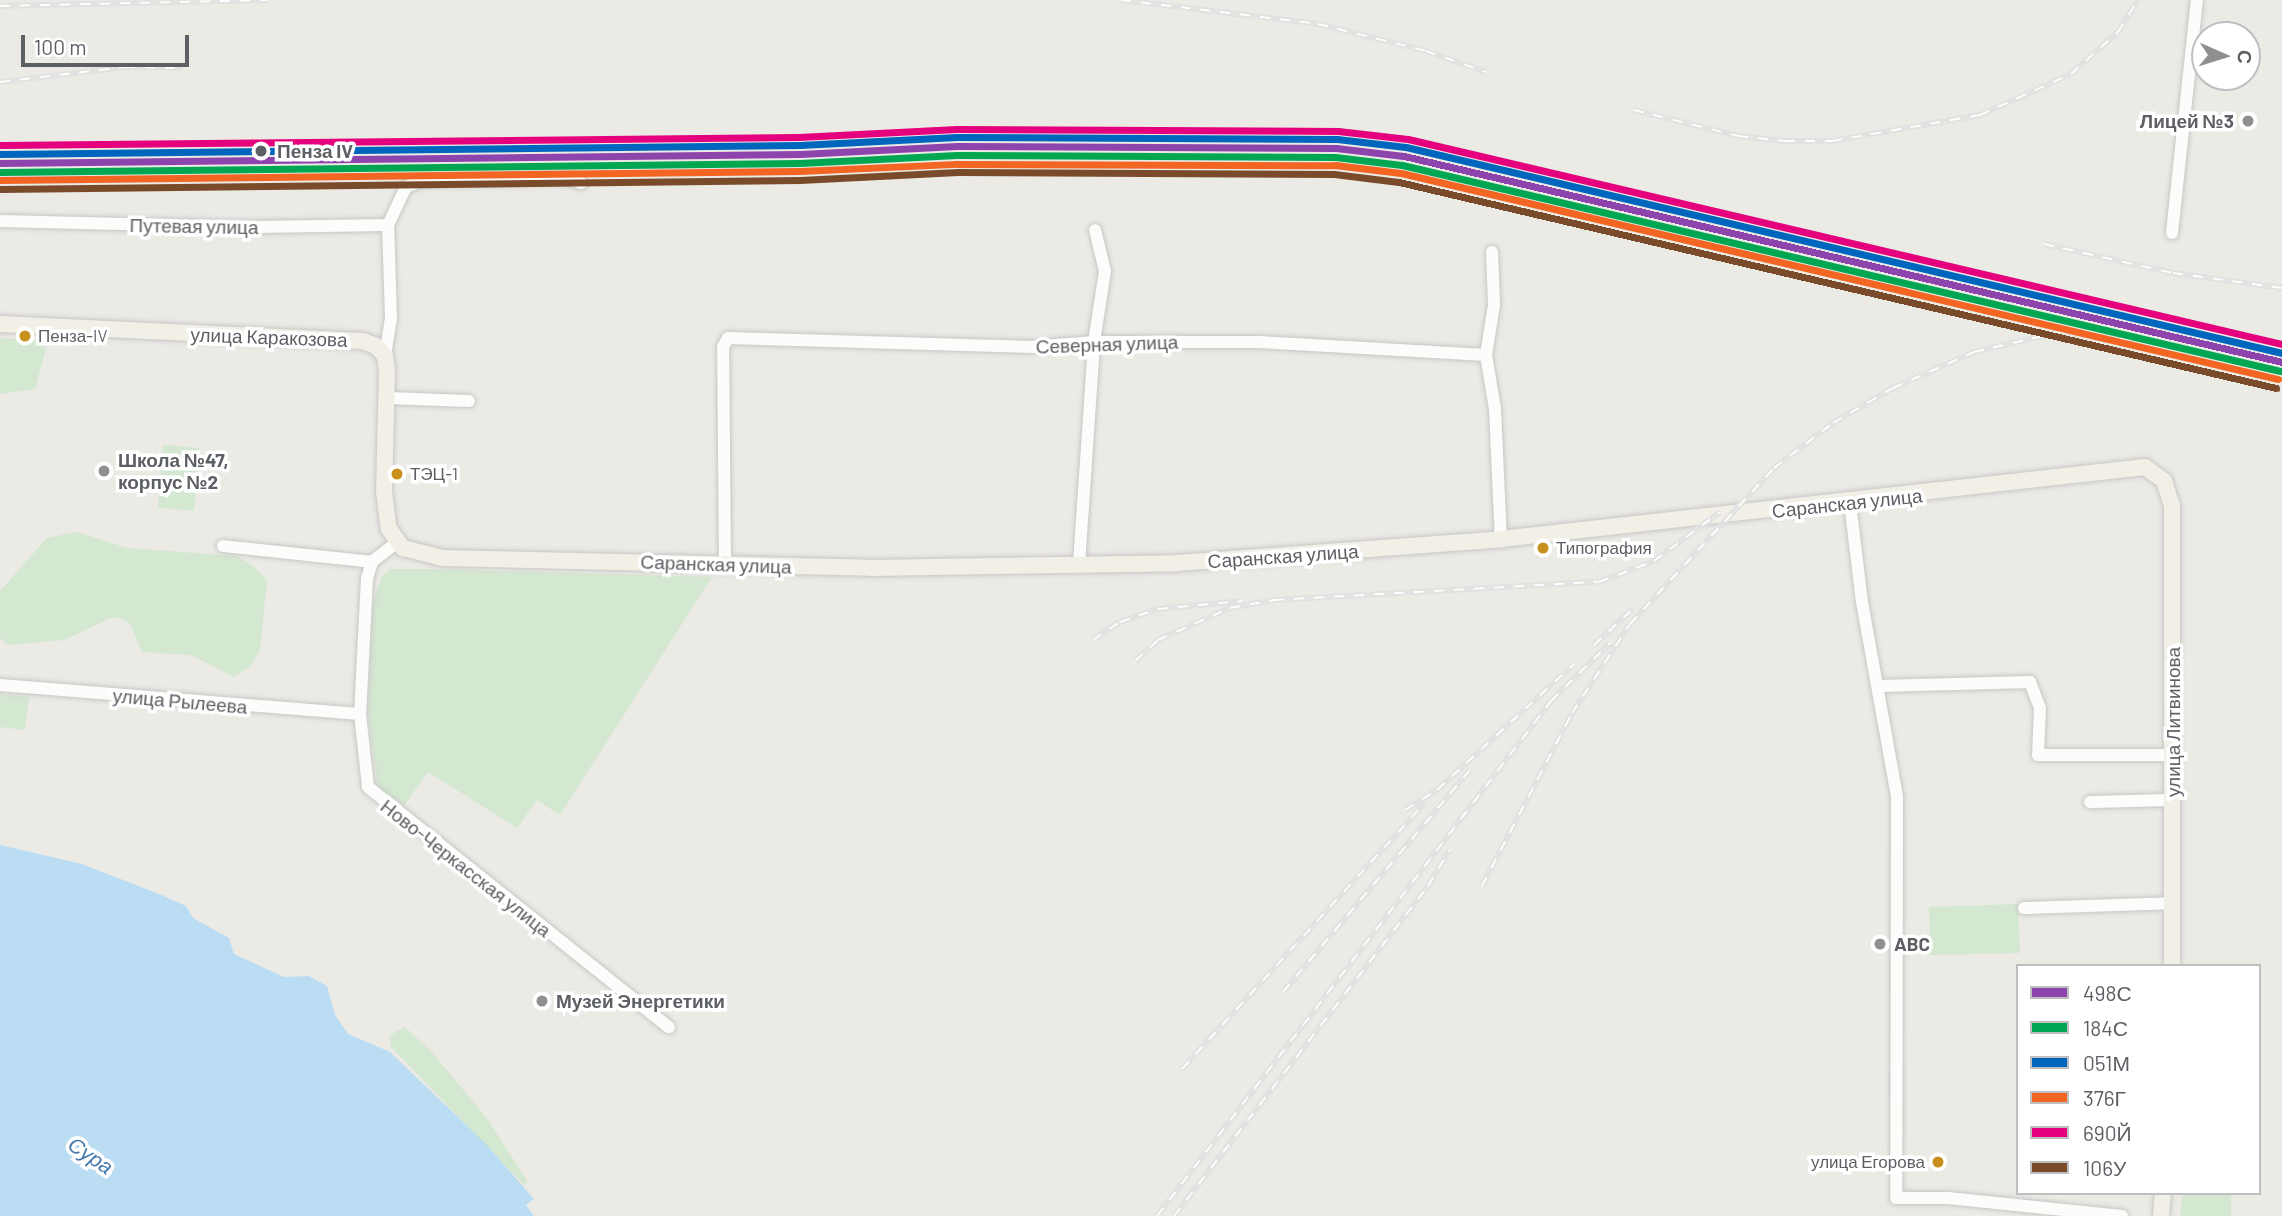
<!DOCTYPE html>
<meta charset="utf-8">
<style>
body{margin:0}
#map{position:relative;width:2282px;height:1216px;overflow:hidden;background:#ebeae5;font-family:Barlow,sans-serif}
div>[style]{position:absolute}
.green>*{inset:0;background:#d4e7d1}
.water>*{inset:0;background:#bbddf4}
.roads{filter:drop-shadow(0 0 2px #c7c7c6) drop-shadow(0 0 2px #c7c7c6)}
.minor>*{height:12px;margin:-6px;padding:0 6px;transform-origin:6px;border-radius:6px;background:#fcfcfb}
.major>*{height:16px;margin:-8px;padding:0 8px;transform-origin:8px;border-radius:8px;background:#f2efe7}
.rail>*{height:6px;margin-top:-3px;transform-origin:0;background:repeating-linear-gradient(90deg,#fff 0 10px,#e2e2e2 0 20px);box-sizing:border-box;border-block:2px solid #e2e2e2}
.rail-1>*{height:7px;margin:-3.5px;padding:0 3.5px;transform-origin:3.5px;border-radius:3.5px;background:#8e44ad}
.rail-2>*{height:7px;margin:-3.5px;padding:0 3.5px;transform-origin:3.5px;border-radius:3.5px;background:#00a651}
.rail-3>*{height:7px;margin:-3.5px;padding:0 3.5px;transform-origin:3.5px;border-radius:3.5px;background:#0065bd}
.rail-4>*{height:7px;margin:-3.5px;padding:0 3.5px;transform-origin:3.5px;border-radius:3.5px;background:#f26522}
.rail-5>*{height:7px;margin:-3.5px;padding:0 3.5px;transform-origin:3.5px;border-radius:3.5px;background:#e5007d}
.rail-6>*{height:7px;margin:-3.5px;padding:0 3.5px;transform-origin:3.5px;border-radius:3.5px;background:#7a4b2a}
.dots>*{width:19px;height:19px;translate:-50% -50%;box-sizing:border-box;border:4px solid #fff;border-radius:50%}
span{translate:-50% -50%;white-space:nowrap;text-align:center;line-height:1.15;-webkit-text-stroke:7px #fff;paint-order:stroke}
.bus-label{font-size:17px;color:#5c5f63}
.left{translate:0 -50%;text-align:left}
.right{translate:-100% -50%;text-align:right}
.poi-label{font-size:19px;color:#5c5f63;font-weight:700}
.stop-label{font-size:19px;color:#5c5f63;font-weight:700}
.street-label{font-size:19px;color:#5c5f63}
.water-label{font-size:21px;color:#4478ac;font-style:italic}
.legend{position:absolute;left:2016px;top:964px;width:245px;height:231px;box-sizing:border-box;background:#fff;border:2px solid #bebfc1;margin:0;padding:9px 12px;list-style:none;font-size:21px;color:#5c5f63}
.legend li{display:flex;align-items:center;gap:14px;height:35px}
.legend b{width:35px;border:2px solid #bebfc1}
.north{position:absolute;left:2191px;top:21px;width:70px;height:70px;box-sizing:border-box;background:#fff;border:2px solid #bebfc1;border-radius:50%;rotate:93deg;font-size:19px;font-weight:700;line-height:28px;text-align:center;color:#5c5f63}
.north::after{content:'';display:block;margin:auto;width:24px;height:32px;background:#8e9090;clip-path:polygon(50% 0,100% 100%,50% 72%,0 100%)}
.scale{position:absolute;left:21px;top:35px;width:168px;height:32px;box-sizing:border-box;border:4px solid #5c5f63;border-top:0;padding-left:9px;font-size:21px;line-height:24px;white-space:nowrap;color:#5c5f63;-webkit-text-stroke:5px #fff;paint-order:stroke}
</style>
<div id="map">
<div class="green">
<i style="clip-path:polygon(0 338px,48px 342px,35px 389px,0 394px)"></i>
<i style="clip-path:polygon(163px 445px,199px 448px,194px 511px,158px 508px)"></i>
<i style="clip-path:polygon(77px 532px,127px 548px,236px 556px,252px 565px,267px 580px,260px 649px,251px 666px,234px 677px,191px 655px,142px 652px,130px 624px,121px 618px,110px 618px,65px 640px,8px 645px,0 638px,0 591px,47px 538px)"></i>
<i style="clip-path:polygon(390px 569px,427px 569px,712px 577px,560px 815px,537px 800px,517px 828px,428px 772px,403px 807px,378px 787px,368px 712px,373px 603px,382px 576px)"></i>
<i style="clip-path:polygon(0 694px,29px 697px,25px 730px,0 727px)"></i>
<i style="clip-path:polygon(2018px 904px,2020px 953px,1930px 955px,1929px 907px)"></i>
<i style="clip-path:polygon(405px 1027px,431px 1051px,486px 1117px,528px 1182px,524px 1185px,391px 1047px,390px 1035px)"></i>
<i style="clip-path:polygon(2183px 1193px,2231px 1193px,2231px 1216px,2180px 1216px)"></i>
</div>
<div class="water">
<i style="clip-path:polygon(0 845px,82px 864px,164px 896px,186px 906px,193px 918px,229px 938px,234px 954px,284px 977px,309px 976px,327px 986px,335px 1015px,348px 1034px,390px 1052px,485px 1143px,534px 1199px,526px 1205px,534px 1216px,0 1216px)"></i>
</div>
<div class="roads">
<div class="minor">
<i style="left:0;top:221px;width:254px;rotate:1.4deg"></i>
<i style="left:254px;top:227px;width:134px;rotate:-0.9deg"></i>
<i style="left:2172px;top:233px;width:234px;rotate:-83.9deg"></i>
<i style="left:1492px;top:252px;width:53px;rotate:87.8deg"></i>
<i style="left:1494px;top:305px;width:51px;rotate:99.1deg"></i>
<i style="left:1486px;top:355px;width:55px;rotate:80.5deg"></i>
<i style="left:1495px;top:409px;width:130px;rotate:87.4deg"></i>
<i style="left:385px;top:356px;width:38px;rotate:-81deg"></i>
<i style="left:391px;top:318px;width:93px;rotate:-91.8deg"></i>
<i style="left:388px;top:225px;width:42px;rotate:-64.7deg"></i>
<i style="left:406px;top:187px;width:15px;rotate:-23deg"></i>
<i style="left:420px;top:181px;width:145px;rotate:-1.2deg"></i>
<i style="left:565px;top:178px;width:17px;rotate:17deg"></i>
<i style="left:387px;top:398px;width:82px;rotate:2.1deg"></i>
<i style="left:1850px;top:503px;width:100px;rotate:83.1deg"></i>
<i style="left:1862px;top:602px;width:198px;rotate:79.8deg"></i>
<i style="left:1897px;top:797px;width:401px;rotate:90.1deg"></i>
<i style="left:1896px;top:1198px;width:52px"></i>
<i style="left:1948px;top:1198px;width:175px;rotate:5.9deg"></i>
<i style="left:396px;top:543px;width:31px;rotate:142deg"></i>
<i style="left:372px;top:562px;width:17px;rotate:107deg"></i>
<i style="left:367px;top:578px;width:136px;rotate:92.9deg"></i>
<i style="left:360px;top:714px;width:73px;rotate:83.7deg"></i>
<i style="left:368px;top:787px;width:385px;rotate:38.6deg"></i>
<i style="left:223px;top:546px;width:150px;rotate:6.1deg"></i>
<i style="left:725px;top:564px;width:217px;rotate:-90.5deg"></i>
<i style="left:723px;top:347px;width:10px;rotate:-61deg"></i>
<i style="left:728px;top:338px;width:305px;rotate:1.7deg"></i>
<i style="left:1033px;top:347px;width:61px;rotate:-4.7deg"></i>
<i style="left:1094px;top:342px;width:165px"></i>
<i style="left:1259px;top:342px;width:227px;rotate:3.3deg"></i>
<i style="left:1079px;top:564px;width:223px;rotate:-86.1deg"></i>
<i style="left:1094px;top:342px;width:72px;rotate:-81.2deg"></i>
<i style="left:1105px;top:271px;width:42px;rotate:-103.7deg"></i>
<i style="left:0;top:685px;width:361px;rotate:4.6deg"></i>
<i style="left:1879px;top:686px;width:151px;rotate:-1.5deg"></i>
<i style="left:2030px;top:682px;width:28px;rotate:69deg"></i>
<i style="left:2040px;top:708px;width:47px;rotate:92.4deg"></i>
<i style="left:2038px;top:755px;width:134px"></i>
<i style="left:2090px;top:802px;width:82px;rotate:-1.4deg"></i>
<i style="left:2024px;top:908px;width:148px;rotate:-1.9deg"></i>
</div>
<div class="major">
<i style="left:0;top:324px;width:363px;rotate:2.7deg"></i>
<i style="left:363px;top:341px;width:14px;rotate:21deg"></i>
<i style="left:376px;top:346px;width:13px;rotate:48deg"></i>
<i style="left:385px;top:356px;width:15px;rotate:82deg"></i>
<i style="left:387px;top:371px;width:120px;rotate:91.4deg"></i>
<i style="left:384px;top:491px;width:38px;rotate:83deg"></i>
<i style="left:389px;top:529px;width:24px;rotate:54deg"></i>
<i style="left:403px;top:548px;width:41px;rotate:14deg"></i>
<i style="left:443px;top:558px;width:428px;rotate:1.3deg"></i>
<i style="left:871px;top:568px;width:307px;rotate:-0.9deg"></i>
<i style="left:1178px;top:563px;width:324px;rotate:-4.2deg"></i>
<i style="left:1501px;top:539px;width:648px;rotate:-6.38deg"></i>
<i style="left:2145px;top:467px;width:24px;rotate:36deg"></i>
<i style="left:2164px;top:481px;width:26px;rotate:72deg"></i>
<i style="left:2172px;top:506px;width:460px;rotate:90deg"></i>
<i style="left:2161px;top:1216px;width:23px;rotate:-85deg"></i>
</div>
</div>
<div class="rail">
<i style="left:1121px;top:0;width:198px;rotate:6.9deg"></i>
<i style="left:1318px;top:24px;width:111px;rotate:14deg"></i>
<i style="left:1426px;top:51px;width:64px;rotate:19.3deg"></i>
<i style="left:0;top:6px;width:267px;rotate:-1.3deg"></i>
<i style="left:0;top:82px;width:126px;rotate:-6.8deg"></i>
<i style="left:125px;top:67px;width:57px;rotate:1deg"></i>
<i style="left:1634px;top:110px;width:107px;rotate:14deg"></i>
<i style="left:1738px;top:136px;width:47px;rotate:6.1deg"></i>
<i style="left:1785px;top:141px;width:47px"></i>
<i style="left:1832px;top:141px;width:150px;rotate:-10deg"></i>
<i style="left:1980px;top:115px;width:100px;rotate:-24.3deg"></i>
<i style="left:2071px;top:74px;width:63px;rotate:-41.8deg"></i>
<i style="left:2118px;top:32px;width:38px;rotate:-58deg"></i>
<i style="left:2044px;top:244px;width:132px;rotate:12.7deg"></i>
<i style="left:2173px;top:273px;width:110px;rotate:7.8deg"></i>
<i style="left:1093px;top:640px;width:32px;rotate:-34deg"></i>
<i style="left:1120px;top:622px;width:40px;rotate:-18.9deg"></i>
<i style="left:1158px;top:609px;width:84px;rotate:-5.4deg"></i>
<i style="left:1594px;top:645px;width:53px;rotate:-42.7deg"></i>
<i style="left:1135px;top:661px;width:31px;rotate:-42deg"></i>
<i style="left:1158px;top:640px;width:79px;rotate:-24deg"></i>
<i style="left:1230px;top:608px;width:45px;rotate:-10.3deg"></i>
<i style="left:1274px;top:600px;width:325px;rotate:-3.2deg"></i>
<i style="left:1599px;top:582px;width:59px;rotate:-20.9deg"></i>
<i style="left:1654px;top:561px;width:82px;rotate:-36.6deg"></i>
<i style="left:1405px;top:810px;width:38px;rotate:-32deg"></i>
<i style="left:1437px;top:790px;width:186px;rotate:-42.6deg"></i>
<i style="left:1482px;top:886px;width:195px;rotate:-62.5deg"></i>
<i style="left:1572px;top:713px;width:106px;rotate:-56.9deg"></i>
<i style="left:1630px;top:624px;width:212px;rotate:-47.3deg"></i>
<i style="left:1774px;top:468px;width:74px;rotate:-37.3deg"></i>
<i style="left:1833px;top:423px;width:69px;rotate:-30.3deg"></i>
<i style="left:1893px;top:388px;width:89px;rotate:-24deg"></i>
<i style="left:1974px;top:352px;width:88px;rotate:-13.1deg"></i>
<i style="left:2060px;top:332px;width:86px;rotate:6deg"></i>
<i style="left:1283px;top:992px;width:290px;rotate:-49.9deg"></i>
<i style="left:1182px;top:1069px;width:360px;rotate:-47.6deg"></i>
<i style="left:1157px;top:1216px;width:648px;rotate:-52.58deg"></i>
<i style="left:1551px;top:701px;width:83px;rotate:-44.5deg"></i>
<i style="left:1174px;top:1216px;width:416px;rotate:-52.4deg"></i>
<i style="left:1428px;top:886px;width:41px;rotate:-59deg"></i>
</div>
<div class="rail-1">
<i style="left:0;top:163px;width:800px;rotate:-0.64deg"></i>
<i style="left:800px;top:154px;width:157px;rotate:-2.9deg"></i>
<i style="left:957px;top:146px;width:379px;rotate:0.3deg"></i>
<i style="left:1336px;top:148px;width:68px;rotate:6.7deg"></i>
<i style="left:1404px;top:156px;width:902px;rotate:13.2deg"></i>
</div>
<div class="rail-2">
<i style="left:0;top:172px;width:800px;rotate:-0.64deg"></i>
<i style="left:800px;top:163px;width:157px;rotate:-2.9deg"></i>
<i style="left:957px;top:155px;width:378px;rotate:0.3deg"></i>
<i style="left:1335px;top:157px;width:67px;rotate:6.8deg"></i>
<i style="left:1402px;top:165px;width:902px;rotate:13.2deg"></i>
</div>
<div class="rail-3">
<i style="left:0;top:154px;width:800px;rotate:-0.64deg"></i>
<i style="left:800px;top:145px;width:157px;rotate:-2.9deg"></i>
<i style="left:957px;top:137px;width:380px;rotate:0.3deg"></i>
<i style="left:1337px;top:139px;width:69px;rotate:6.6deg"></i>
<i style="left:1406px;top:147px;width:900px;rotate:13.23deg"></i>
</div>
<div class="rail-4">
<i style="left:0;top:180px;width:800px;rotate:-0.64deg"></i>
<i style="left:800px;top:171px;width:157px;rotate:-2.6deg"></i>
<i style="left:957px;top:164px;width:378px;rotate:0.2deg"></i>
<i style="left:1335px;top:165px;width:66px;rotate:6.9deg"></i>
<i style="left:1401px;top:173px;width:901px;rotate:13.22deg"></i>
</div>
<div class="rail-5">
<i style="left:0;top:145px;width:799px;rotate:-0.57deg"></i>
<i style="left:799px;top:137px;width:158px;rotate:-2.9deg"></i>
<i style="left:957px;top:129px;width:381px;rotate:0.3deg"></i>
<i style="left:1338px;top:131px;width:70px;rotate:6.5deg"></i>
<i style="left:1408px;top:139px;width:898px;rotate:13.2deg"></i>
</div>
<div class="rail-6">
<i style="left:0;top:189px;width:800px;rotate:-0.64deg"></i>
<i style="left:800px;top:180px;width:158px;rotate:-2.9deg"></i>
<i style="left:958px;top:172px;width:376px;rotate:0.3deg"></i>
<i style="left:1334px;top:174px;width:65px;rotate:7deg"></i>
<i style="left:1399px;top:182px;width:901px;rotate:13.22deg"></i>
</div>
<div class="dots">
<i style="left:2248px;top:121px;background:#8e9090"></i>
<i style="left:261px;top:151px;background:#5c5f63"></i>
<i style="left:25px;top:336px;background:#c8911e"></i>
<i style="left:104px;top:471px;background:#8e9090"></i>
<i style="left:397px;top:474px;background:#c8911e"></i>
<i style="left:1543px;top:548px;background:#c8911e"></i>
<i style="left:1880px;top:944px;background:#8e9090"></i>
<i style="left:542px;top:1001px;background:#8e9090"></i>
<i style="left:1938px;top:1162px;background:#c8911e"></i>
</div>
<div class="bus-label">
<span class="left" style="left:38px;top:336px">Пенза-IV</span>
<span class="left" style="left:410px;top:474px">ТЭЦ-1</span>
<span class="left" style="left:1556px;top:548px">Типография</span>
<span class="right" style="left:1925px;top:1162px">улица Егорова</span>
</div>
<div class="poi-label">
<span class="right" style="left:2234px;top:121px">Лицей №3</span>
<span class="left" style="left:118px;top:471px">Школа №47,<br>корпус №2</span>
<span class="left" style="left:1894px;top:944px">ABC</span>
<span class="left" style="left:556px;top:1001px">Музей Энергетики</span>
</div>
<div class="stop-label">
<span class="left" style="left:277px;top:151px">Пенза IV</span>
</div>
<div class="street-label">
<span style="left:194px;top:226px;rotate:1deg">Путевая улица</span>
<span style="left:269px;top:337px;rotate:2deg">улица Каракозова</span>
<span style="left:1107px;top:344px;rotate:-2deg">Северная улица</span>
<span style="left:1847px;top:503px;rotate:-6deg">Саранская улица</span>
<span style="left:1283px;top:556px;rotate:-4deg">Саранская улица</span>
<span style="left:716px;top:564px;rotate:2deg">Саранская улица</span>
<span style="left:180px;top:701px;rotate:5deg">улица Рылеева</span>
<span style="left:2173px;top:722px;rotate:-90deg">улица Литвинова</span>
<span style="left:466px;top:868px;rotate:38deg">Ново-Черкасская улица</span>
</div>
<div class="water-label">
<span style="left:91px;top:1155px;rotate:34deg">Сура</span>
</div>
<ul class="legend">
<li><b style="height:9px;background:#8e44ad"></b>498С</li>
<li><b style="height:9px;background:#00a651"></b>184С</li>
<li><b style="height:9px;background:#0065bd"></b>051М</li>
<li><b style="height:9px;background:#f26522"></b>376Г</li>
<li><b style="height:9px;background:#e5007d"></b>690Й</li>
<li><b style="height:9px;background:#7a4b2a"></b>106У</li>
</ul>
<div class="north">С</div>
<div class="scale">100 m</div>
</div>
